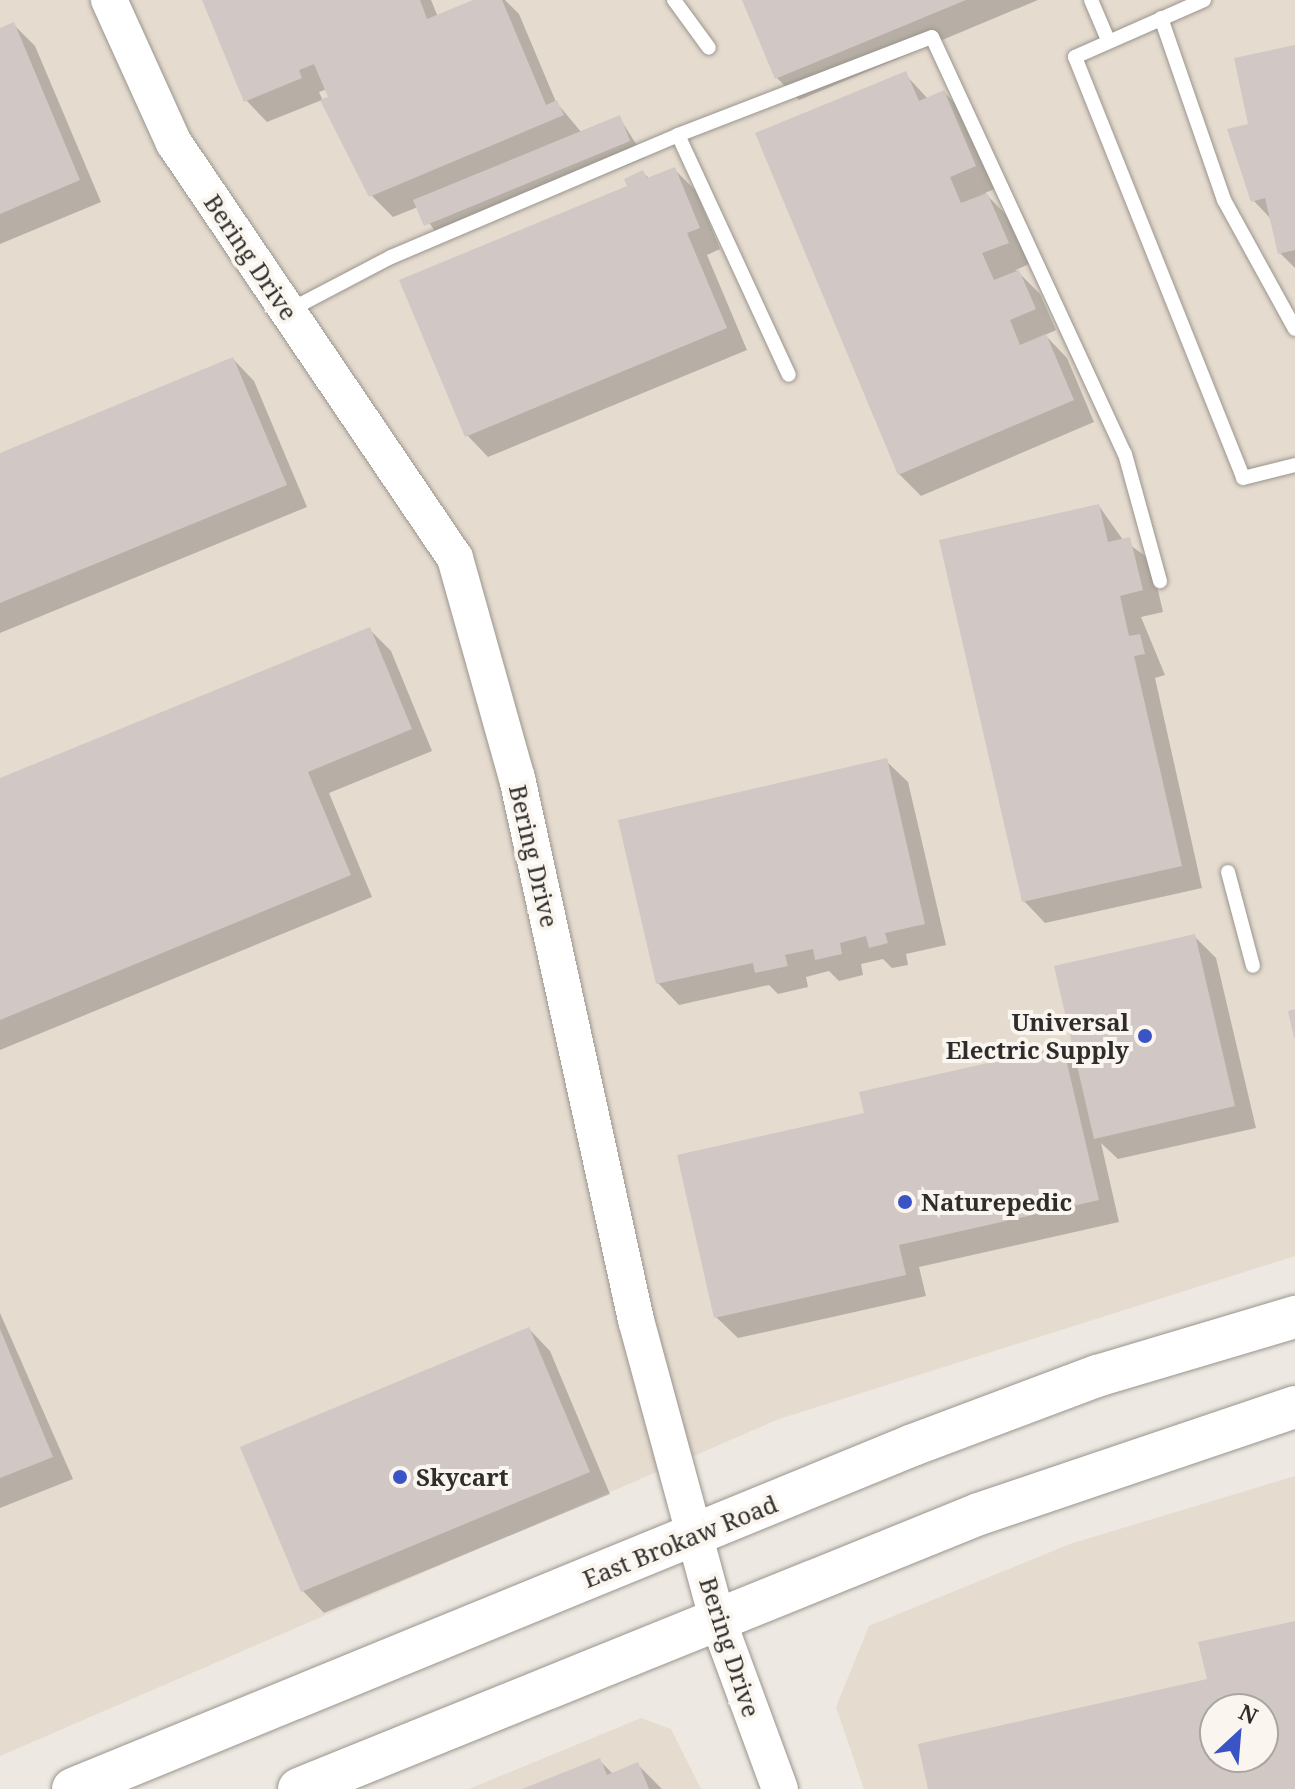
<!DOCTYPE html>
<style>
body{margin:0}
#map{position:relative;width:1295px;height:1789px;overflow:hidden;background:#ede8e1;font-family:"Noto Serif",serif}
div>[style]{position:absolute}
.built>*{inset:0;background:#e5dbcf}
.shadow>*{inset:0;background:#0003}
.building>*{inset:0;background:#d1c8c5}
.roads{filter:drop-shadow(0 0 2px #9a958e) drop-shadow(0 0 2px #9a958e)}
.service>*{height:14px;margin:-7px;padding:0 7px;transform-origin:7px;border-radius:7px;background:#fff}
.tertiary>*{height:36px;margin:-18px;padding:0 18px;transform-origin:18px;border-radius:18px;background:#fff}
.secondary>*{height:42px;margin:-21px;padding:0 21px;transform-origin:21px;border-radius:21px;background:#fff}
.dots>*{width:22px;height:22px;translate:-50% -50%;box-sizing:border-box;border:4px solid #faf5ee;border-radius:50%}
span{translate:-50% -50%;white-space:nowrap;text-align:center;line-height:1.15;-webkit-text-stroke:8px #faf5ee;paint-order:stroke}
.street-label{font-size:24px;color:#2f2d2b}
.poi-label{font-size:24px;color:#2f2d2b;font-weight:700}
.right{translate:-100% -50%;text-align:right}
.left{translate:0 -50%;text-align:left}
.north{position:absolute;left:1199px;top:1693px;width:80px;height:80px;box-sizing:border-box;background:#faf5ee;border:2px solid #a9a5a0;border-radius:50%;rotate:26deg;font-size:22px;font-weight:700;line-height:32px;text-align:center;color:#2f2d2b}
.north::after{content:'';display:block;margin:auto;width:28px;height:36px;background:#3a54c6;clip-path:polygon(50% 0,100% 100%,50% 72%,0 100%)}
</style>
<div id="map">
<div class="built">
<i style="clip-path:polygon(0 0,1295px 0,1295px 1256px,779px 1419px,0 1756px)"></i>
<i style="clip-path:polygon(evenodd,1295px 1476px,1295px 1789px,864px 1789px,836px 1707px,869px 1626px,1070px 1544px,1295px 1476px,1215px 1709px,1263px 1709px,1263px 1757px,1215px 1757px,1215px 1709px)"></i>
<i style="clip-path:polygon(641px 1718px,671px 1729px,701px 1789px,469px 1789px)"></i>
</div>
<div class="shadow">
<i style="clip-path:polygon(evenodd,204px 0,431px 0,438px 17px,478px 0,505px 0,519px 14px,556px 102px,582px 133px,619px 117px,645px 158px,442px 241px,418px 207px,393px 217px,371px 195px,322px 100px,267px 122px,246px 100px,204px 0,327px 89px,331px 98px,323px 101px,319px 92px,327px 89px)"></i>
<i style="clip-path:polygon(744px 0,1038px 0,799px 100px,777px 78px)"></i>
<i style="clip-path:polygon(13px 24px,35px 46px,101px 202px,0 244px,0 30px)"></i>
<i style="clip-path:polygon(1295px 47px,1295px 268px,1280px 253px,1272px 220px,1253px 200px,1230px 130px,1251px 126px)"></i>
<i style="clip-path:polygon(905px 74px,928px 99px,944px 92px,965px 114px,997px 188px,985px 193px,1008px 217px,1029px 264px,1016px 270px,1040px 294px,1056px 330px,1045px 335px,1067px 358px,1094px 422px,921px 496px,899px 474px)"></i>
<i style="clip-path:polygon(674px 169px,696px 191px,720px 249px,707px 255px,747px 350px,488px 457px,467px 435px,630px 188px,643px 173px,650px 179px)"></i>
<i style="clip-path:polygon(233px 359px,254px 381px,307px 507px,0 633px,0 455px)"></i>
<i style="clip-path:polygon(1099px 506px,1123px 540px,1151px 560px,1163px 612px,1141px 617px,1165px 675px,1155px 678px,1202px 888px,1045px 923px,1024px 901px)"></i>
<i style="clip-path:polygon(369px 629px,391px 651px,432px 751px,329px 793px,372px 897px,0 1050px,0 780px)"></i>
<i style="clip-path:polygon(886px 761px,908px 782px,946px 945px,906px 954px,908px 965px,892px 968px,883px 959px,861px 964px,863px 975px,839px 981px,829px 971px,806px 977px,808px 987px,778px 994px,769px 985px,679px 1005px,658px 983px)"></i>
<i style="clip-path:polygon(1194px 936px,1216px 958px,1256px 1128px,1118px 1159px,1101px 1143px,1119px 1222px,919px 1267px,926px 1296px,738px 1338px,716px 1317px,866px 1115px,1063px 1048px,1079px 1064px)"></i>
<i style="clip-path:polygon(0 1313px,73px 1479px,0 1508px)"></i>
<i style="clip-path:polygon(529px 1329px,550px 1351px,610px 1494px,324px 1613px,303px 1591px)"></i>
<i style="clip-path:polygon(600px 1761px,613px 1774px,637px 1764px,662px 1789px,527px 1789px)"></i>
</div>
<div class="building">
<i style="clip-path:polygon(202px 0,420px 0,427px 19px,473px 0,502px 0,546px 105px,557px 100px,564px 115px,369px 197px,320px 100px,328px 97px,314px 64px,299px 70px,302px 78px,244px 102px)"></i>
<i style="clip-path:polygon(742px 0,966px 0,775px 79px)"></i>
<i style="clip-path:polygon(14px 22px,80px 180px,0 214px,0 28px)"></i>
<i style="clip-path:polygon(1295px 45px,1295px 250px,1278px 254px,1265px 198px,1251px 202px,1227px 129px,1248px 124px,1234px 58px)"></i>
<i style="clip-path:polygon(906px 71px,919px 101px,944px 90px,976px 166px,950px 177px,961px 203px,987px 193px,1009px 243px,982px 253px,994px 280px,1019px 270px,1036px 309px,1010px 320px,1020px 345px,1046px 334px,1074px 400px,898px 475px,755px 133px)"></i>
<i style="clip-path:polygon(620px 115px,630px 141px,424px 226px,413px 200px)"></i>
<i style="clip-path:polygon(675px 167px,700px 228px,687px 233px,727px 328px,465px 437px,399px 280px,627px 186px,624px 179px,643px 170px,647px 178px)"></i>
<i style="clip-path:polygon(233px 357px,287px 485px,0 603px,0 453px)"></i>
<i style="clip-path:polygon(1099px 504px,1108px 542px,1130px 537px,1143px 590px,1120px 596px,1129px 636px,1140px 634px,1145px 654px,1134px 656px,1182px 866px,1022px 902px,939px 540px)"></i>
<i style="clip-path:polygon(370px 627px,412px 729px,308px 772px,351px 875px,0 1020px,0 778px)"></i>
<i style="clip-path:polygon(887px 758px,925px 924px,885px 933px,888px 943px,869px 948px,866px 936px,840px 943px,842px 954px,815px 960px,813px 949px,785px 955px,788px 966px,755px 973px,753px 963px,656px 984px,618px 820px)"></i>
<i style="clip-path:polygon(1195px 934px,1235px 1106px,1094px 1139px,1054px 966px)"></i>
<i style="clip-path:polygon(1295px 1009px,1295px 1038px,1294px 1038px,1288px 1011px)"></i>
<i style="clip-path:polygon(1063px 1046px,1099px 1200px,899px 1245px,906px 1275px,714px 1318px,677px 1155px,864px 1113px,859px 1092px)"></i>
<i style="clip-path:polygon(529px 1327px,590px 1472px,301px 1592px,240px 1447px)"></i>
<i style="clip-path:polygon(0 1329px,53px 1457px,0 1478px)"></i>
<i style="clip-path:polygon(evenodd,1295px 1621px,1295px 1789px,928px 1789px,918px 1744px,1207px 1679px,1198px 1642px,1295px 1621px,1215px 1709px,1263px 1709px,1263px 1757px,1215px 1757px,1215px 1709px)"></i>
<i style="clip-path:polygon(600px 1758px,607px 1775px,638px 1762px,649px 1789px,522px 1789px)"></i>
</div>
<div class="roads">
<div class="service">
<i style="left:674px;top:0;width:59px;rotate:53.9deg"></i>
<i style="left:1091px;top:0;width:43px;rotate:67deg"></i>
<i style="left:1204px;top:0;width:141px;rotate:156.2deg"></i>
<i style="left:1075px;top:57px;width:453px;rotate:68.2deg"></i>
<i style="left:1243px;top:478px;width:54px;rotate:-14deg"></i>
<i style="left:1161px;top:18px;width:193px;rotate:70.9deg"></i>
<i style="left:1224px;top:200px;width:147px;rotate:61.2deg"></i>
<i style="left:678px;top:135px;width:272px;rotate:-21.1deg"></i>
<i style="left:932px;top:37px;width:459px;rotate:65.2deg"></i>
<i style="left:1125px;top:454px;width:132px;rotate:74.6deg"></i>
<i style="left:288px;top:311px;width:116px;rotate:-27.7deg"></i>
<i style="left:391px;top:257px;width:312px;rotate:-23deg"></i>
<i style="left:678px;top:135px;width:264px;rotate:65.2deg"></i>
<i style="left:1228px;top:872px;width:97px;rotate:75.1deg"></i>
</div>
<div class="tertiary">
<i style="left:109px;top:0;width:157px;rotate:65.6deg"></i>
<i style="left:174px;top:143px;width:501px;rotate:55.9deg"></i>
<i style="left:455px;top:558px;width:229px;rotate:74.3deg"></i>
<i style="left:517px;top:778px;width:555px;rotate:77.62deg"></i>
<i style="left:636px;top:1320px;width:309px;rotate:74.8deg"></i>
<i style="left:717px;top:1618px;width:182px;rotate:69.8deg"></i>
</div>
<div class="secondary">
<i style="left:73px;top:1789px;width:908px;rotate:-22.27deg"></i>
<i style="left:913px;top:1445px;width:197px;rotate:-20.6deg"></i>
<i style="left:1097px;top:1376px;width:207px;rotate:-16.6deg"></i>
<i style="left:299px;top:1789px;width:734px;rotate:-22.02deg"></i>
<i style="left:979px;top:1514px;width:334px;rotate:-18.7deg"></i>
</div>
</div>
<div class="dots">
<i style="left:1145px;top:1036px;background:#3a54c6"></i>
<i style="left:905px;top:1202px;background:#3a54c6"></i>
<i style="left:400px;top:1477px;background:#3a54c6"></i>
</div>
<div class="street-label">
<span style="left:251px;top:257px;rotate:56deg">Bering Drive</span>
<span style="left:534px;top:856px;rotate:77deg">Bering Drive</span>
<span style="left:680px;top:1541px;rotate:-22deg">East Brokaw Road</span>
<span style="left:730px;top:1647px;rotate:72deg">Bering Drive</span>
</div>
<div class="poi-label">
<span class="right" style="left:1129px;top:1036px">Universal<br>Electric Supply</span>
<span class="left" style="left:921px;top:1202px">Naturepedic</span>
<span class="left" style="left:416px;top:1477px">Skycart</span>
</div>
<div class="north">N</div>
</div>
